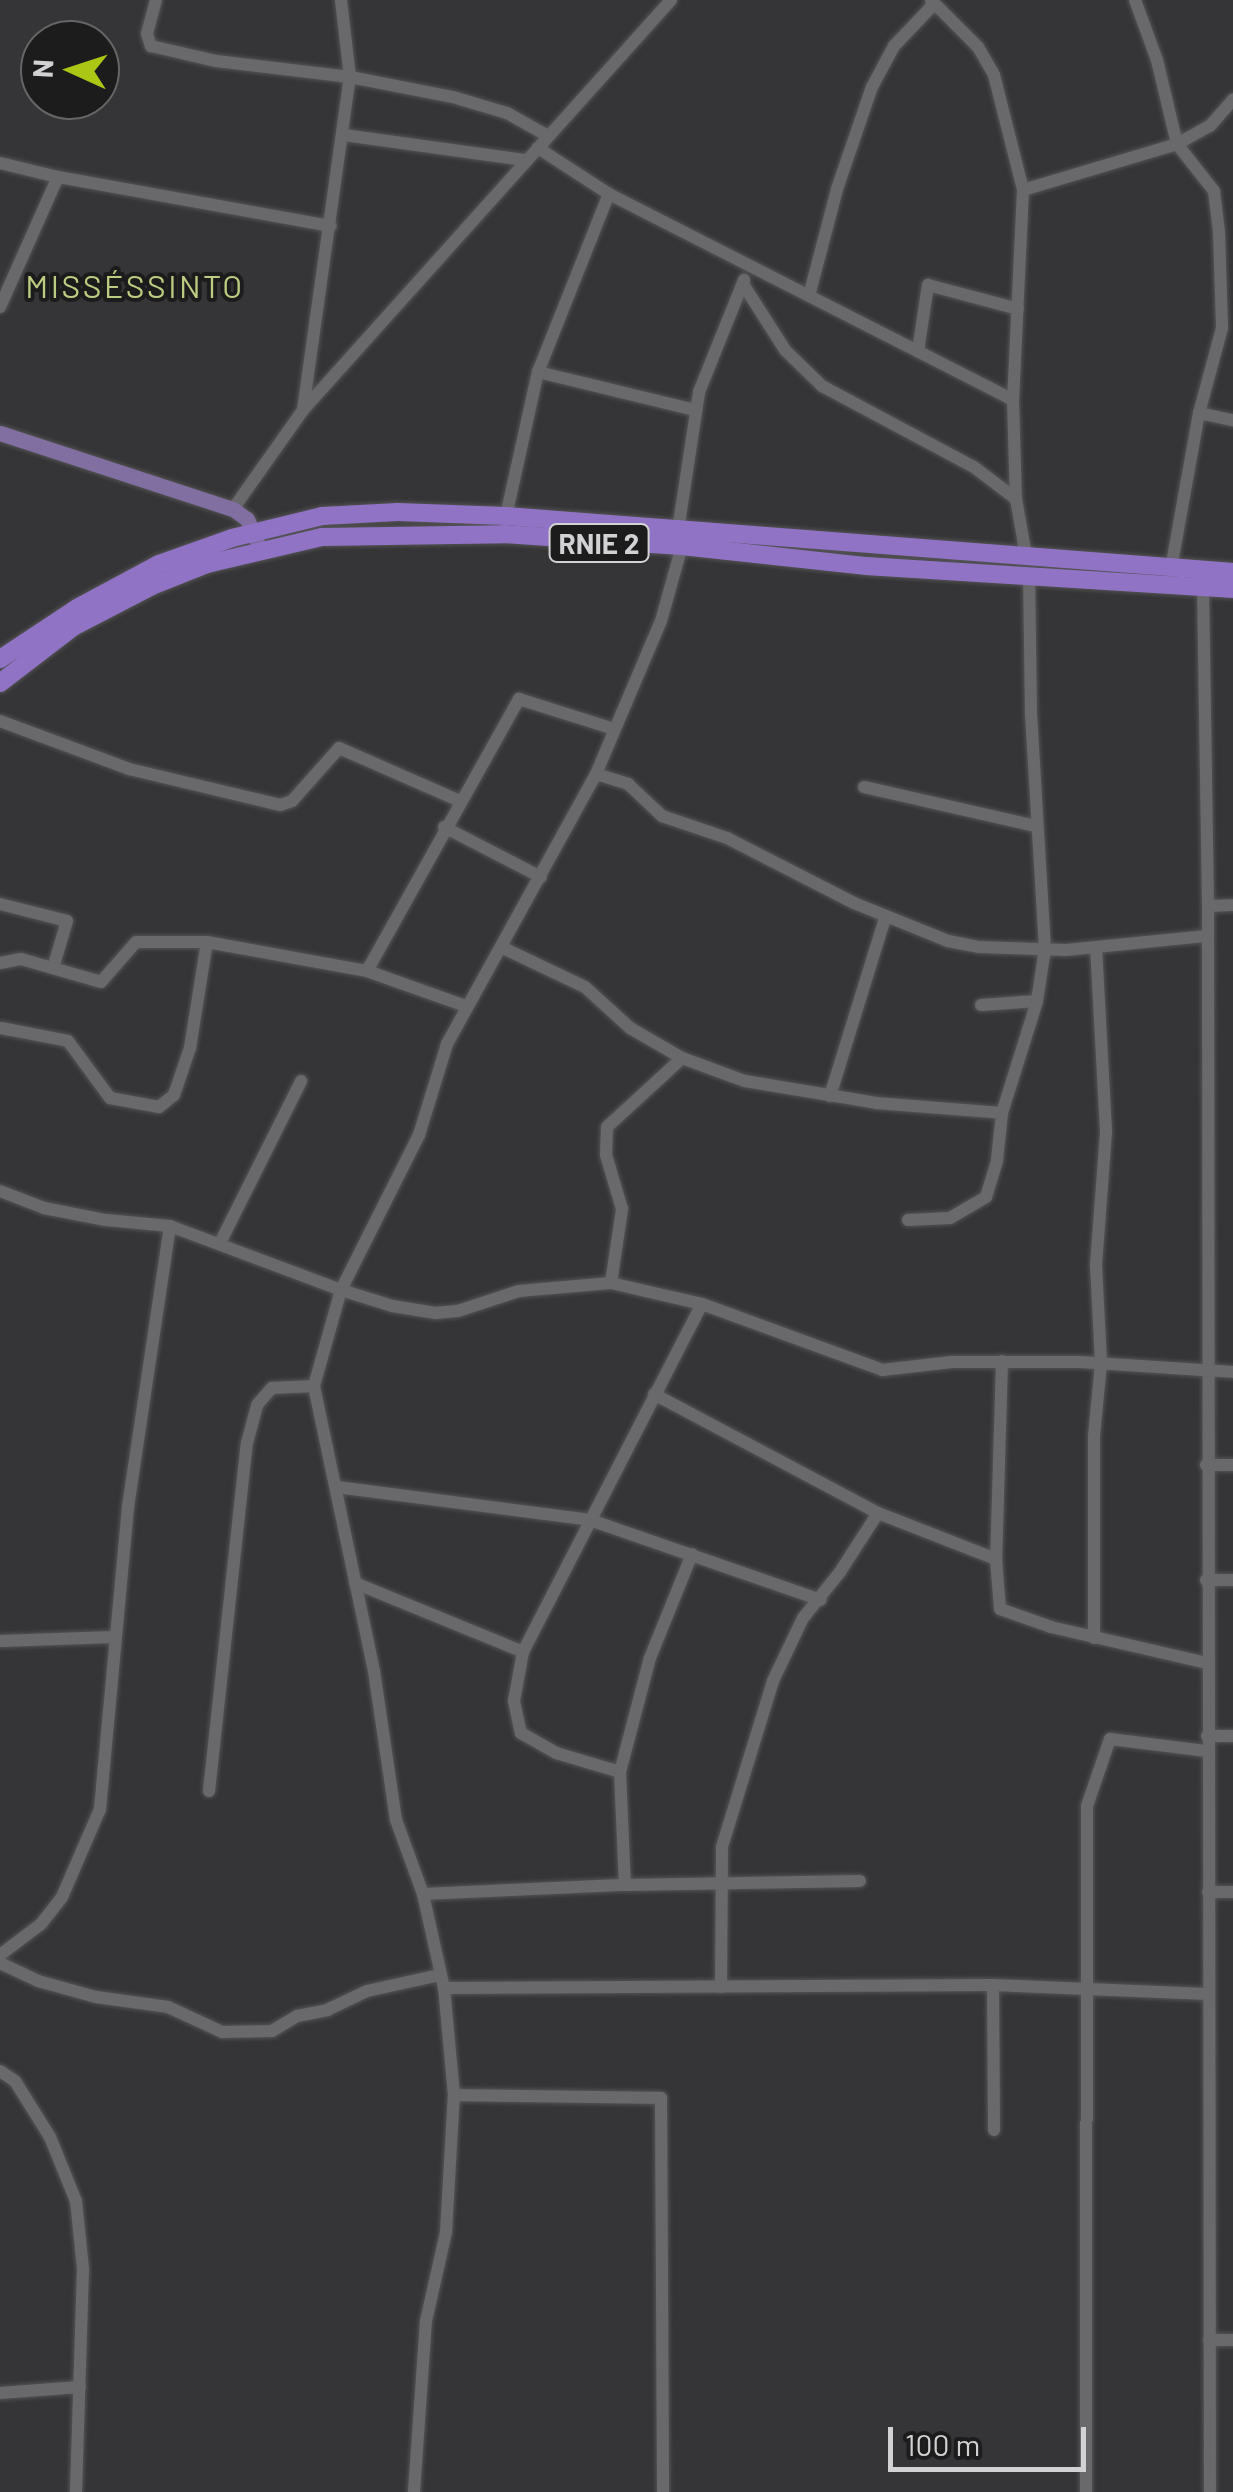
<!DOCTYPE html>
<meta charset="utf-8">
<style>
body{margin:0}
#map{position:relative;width:1233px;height:2492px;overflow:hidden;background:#353436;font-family:Barlow,sans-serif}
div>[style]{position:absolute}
.roads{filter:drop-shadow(0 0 2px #535355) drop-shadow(0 0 2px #535355)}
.minor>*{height:12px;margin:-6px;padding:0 6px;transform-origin:6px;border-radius:6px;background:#69696b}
.major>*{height:15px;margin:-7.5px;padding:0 7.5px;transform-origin:7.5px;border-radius:7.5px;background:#816fa1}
.highway>*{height:18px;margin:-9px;padding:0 9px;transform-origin:9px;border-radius:9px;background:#9173c5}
span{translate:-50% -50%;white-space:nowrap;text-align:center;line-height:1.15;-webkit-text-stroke:8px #1c1c1d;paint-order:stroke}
.shield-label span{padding:2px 8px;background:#1c1c1d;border:2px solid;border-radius:8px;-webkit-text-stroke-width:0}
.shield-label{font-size:28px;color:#d2d2d4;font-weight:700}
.neighbourhood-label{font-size:32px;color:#bccd82;letter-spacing:2.5px}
.north{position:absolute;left:20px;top:20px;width:100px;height:100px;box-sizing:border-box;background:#1c1c1d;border:2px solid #656566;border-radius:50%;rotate:273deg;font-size:28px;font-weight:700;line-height:40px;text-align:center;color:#d2d2d4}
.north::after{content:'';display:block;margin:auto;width:35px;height:45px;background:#abc615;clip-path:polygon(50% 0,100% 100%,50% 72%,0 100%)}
.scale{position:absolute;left:888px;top:2427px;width:198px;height:45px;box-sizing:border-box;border:5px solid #d2d2d4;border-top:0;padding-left:12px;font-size:30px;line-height:35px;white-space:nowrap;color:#d2d2d4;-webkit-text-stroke:8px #1c1c1d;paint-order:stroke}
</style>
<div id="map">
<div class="roads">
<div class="minor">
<i style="left:156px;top:0;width:35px;rotate:105deg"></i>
<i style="left:147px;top:34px;width:13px;rotate:72deg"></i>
<i style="left:151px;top:46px;width:67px;rotate:13deg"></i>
<i style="left:216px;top:61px;width:135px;rotate:6.8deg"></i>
<i style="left:350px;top:77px;width:105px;rotate:11deg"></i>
<i style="left:453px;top:97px;width:56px;rotate:16.5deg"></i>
<i style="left:507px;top:113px;width:47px;rotate:29.3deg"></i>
<i style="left:931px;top:0;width:66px;rotate:45deg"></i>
<i style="left:978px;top:47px;width:32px;rotate:60deg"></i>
<i style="left:994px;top:75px;width:119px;rotate:75.8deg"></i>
<i style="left:1023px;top:190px;width:210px;rotate:92.7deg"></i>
<i style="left:1013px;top:400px;width:99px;rotate:88.3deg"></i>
<i style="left:1016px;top:499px;width:57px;rotate:79.9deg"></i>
<i style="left:1135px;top:0;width:64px;rotate:69.9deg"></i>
<i style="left:1157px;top:60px;width:86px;rotate:76.6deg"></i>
<i style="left:1177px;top:144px;width:60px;rotate:51.8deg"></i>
<i style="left:1214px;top:191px;width:41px;rotate:83deg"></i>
<i style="left:1219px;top:232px;width:96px;rotate:88.2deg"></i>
<i style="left:1222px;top:328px;width:88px;rotate:105.1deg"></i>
<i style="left:1199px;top:413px;width:158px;rotate:100.2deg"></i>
<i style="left:344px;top:135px;width:182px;rotate:7.9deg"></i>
<i style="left:0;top:163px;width:60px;rotate:13.6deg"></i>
<i style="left:1023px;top:190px;width:161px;rotate:-16.6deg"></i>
<i style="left:1177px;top:144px;width:38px;rotate:-29deg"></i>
<i style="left:1210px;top:126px;width:35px;rotate:-49deg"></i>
<i style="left:609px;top:194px;width:453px;rotate:27deg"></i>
<i style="left:743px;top:284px;width:78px;rotate:57.5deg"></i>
<i style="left:785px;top:350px;width:52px;rotate:44.2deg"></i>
<i style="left:822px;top:386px;width:172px;rotate:28.1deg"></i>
<i style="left:974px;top:467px;width:53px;rotate:37.3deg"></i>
<i style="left:809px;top:296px;width:111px;rotate:-75.3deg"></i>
<i style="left:837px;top:189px;width:108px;rotate:-71.1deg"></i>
<i style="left:872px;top:87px;width:47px;rotate:-61.8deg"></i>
<i style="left:894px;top:46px;width:58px;rotate:-46.4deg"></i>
<i style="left:0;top:307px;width:142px;rotate:-66deg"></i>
<i style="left:58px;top:177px;width:277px;rotate:10.2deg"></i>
<i style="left:918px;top:351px;width:67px;rotate:-81.4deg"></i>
<i style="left:928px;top:285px;width:93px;rotate:14.9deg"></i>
<i style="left:538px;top:372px;width:162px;rotate:13.6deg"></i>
<i style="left:303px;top:410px;width:551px;rotate:-48.09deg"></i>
<i style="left:1199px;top:413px;width:35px;rotate:12deg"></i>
<i style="left:233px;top:509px;width:121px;rotate:-54.7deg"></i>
<i style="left:303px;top:410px;width:336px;rotate:-82deg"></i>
<i style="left:350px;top:77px;width:78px;rotate:-96.7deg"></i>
<i style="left:506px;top:516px;width:148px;rotate:-77.5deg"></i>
<i style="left:538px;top:372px;width:192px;rotate:-68.3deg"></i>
<i style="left:609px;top:194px;width:85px;rotate:-147.1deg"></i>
<i style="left:678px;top:530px;width:140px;rotate:-81.3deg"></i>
<i style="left:699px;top:392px;width:121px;rotate:-68.1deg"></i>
<i style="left:1203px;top:586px;width:320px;rotate:89.1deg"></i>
<i style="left:1208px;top:906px;width:1586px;rotate:89.93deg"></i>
<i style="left:0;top:721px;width:138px;rotate:20.4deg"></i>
<i style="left:129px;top:769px;width:155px;rotate:13.4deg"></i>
<i style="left:280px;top:805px;width:13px;rotate:-18deg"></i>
<i style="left:292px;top:801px;width:71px;rotate:-48.4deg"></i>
<i style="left:339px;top:748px;width:132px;rotate:23.7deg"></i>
<i style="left:596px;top:774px;width:34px;rotate:17deg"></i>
<i style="left:628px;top:784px;width:47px;rotate:43.3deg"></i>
<i style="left:662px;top:816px;width:69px;rotate:18.7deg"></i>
<i style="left:727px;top:838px;width:143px;rotate:27.1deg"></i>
<i style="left:854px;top:903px;width:101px;rotate:22deg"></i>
<i style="left:948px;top:941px;width:32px;rotate:11deg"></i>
<i style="left:979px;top:947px;width:87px;rotate:2deg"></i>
<i style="left:1066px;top:950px;width:142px;rotate:-5.7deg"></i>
<i style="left:864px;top:787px;width:176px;rotate:12.8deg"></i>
<i style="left:444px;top:827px;width:109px;rotate:27.3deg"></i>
<i style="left:0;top:904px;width:69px;rotate:14.2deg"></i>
<i style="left:67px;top:921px;width:49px;rotate:106.6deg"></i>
<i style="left:1208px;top:906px;width:25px;rotate:-2deg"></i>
<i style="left:501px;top:947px;width:93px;rotate:25.5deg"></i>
<i style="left:585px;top:987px;width:61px;rotate:42.3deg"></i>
<i style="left:630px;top:1028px;width:60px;rotate:30deg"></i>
<i style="left:682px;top:1058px;width:67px;rotate:20.1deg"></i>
<i style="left:745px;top:1081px;width:133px;rotate:9.5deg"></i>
<i style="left:876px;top:1103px;width:126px;rotate:4.5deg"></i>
<i style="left:0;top:963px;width:21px;rotate:-11deg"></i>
<i style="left:21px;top:959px;width:83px;rotate:16deg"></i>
<i style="left:101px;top:982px;width:53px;rotate:-48.8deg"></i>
<i style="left:136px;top:942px;width:71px"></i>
<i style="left:207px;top:942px;width:163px;rotate:10.3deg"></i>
<i style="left:367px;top:971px;width:105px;rotate:19.5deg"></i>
<i style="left:367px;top:971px;width:312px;rotate:-60.8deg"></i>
<i style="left:519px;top:699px;width:100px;rotate:17.5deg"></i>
<i style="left:981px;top:1005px;width:56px;rotate:-4.1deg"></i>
<i style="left:1px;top:1028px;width:68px;rotate:11deg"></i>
<i style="left:68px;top:1041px;width:71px;rotate:53.6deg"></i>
<i style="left:110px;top:1098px;width:50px;rotate:10.4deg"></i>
<i style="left:159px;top:1107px;width:19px;rotate:-39deg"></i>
<i style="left:174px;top:1095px;width:50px;rotate:-71.2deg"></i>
<i style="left:190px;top:1048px;width:107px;rotate:-80.9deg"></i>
<i style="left:830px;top:1096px;width:186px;rotate:-72.8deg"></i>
<i style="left:0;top:1191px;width:47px;rotate:21.1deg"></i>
<i style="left:44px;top:1208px;width:63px;rotate:11deg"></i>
<i style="left:106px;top:1220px;width:64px;rotate:5.4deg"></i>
<i style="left:170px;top:1226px;width:183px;rotate:20.5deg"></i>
<i style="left:341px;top:1290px;width:53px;rotate:17.4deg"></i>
<i style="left:392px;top:1306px;width:44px;rotate:9.2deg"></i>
<i style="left:435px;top:1313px;width:23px;rotate:-5deg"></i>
<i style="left:458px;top:1311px;width:64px;rotate:-18.2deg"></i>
<i style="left:519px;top:1291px;width:92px;rotate:-5deg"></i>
<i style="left:611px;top:1283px;width:93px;rotate:13deg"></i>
<i style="left:702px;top:1304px;width:192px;rotate:20.1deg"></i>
<i style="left:882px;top:1370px;width:70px;rotate:-6.5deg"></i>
<i style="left:952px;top:1362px;width:128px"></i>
<i style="left:1080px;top:1362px;width:153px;rotate:3.7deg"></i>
<i style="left:908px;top:1220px;width:42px;rotate:-2.7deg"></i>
<i style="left:950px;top:1218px;width:42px;rotate:-30.3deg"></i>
<i style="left:986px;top:1197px;width:39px;rotate:-73deg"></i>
<i style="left:997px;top:1160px;width:47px;rotate:-83.9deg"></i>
<i style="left:1002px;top:1113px;width:117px;rotate:-72.6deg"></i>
<i style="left:1037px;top:1001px;width:53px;rotate:-81.3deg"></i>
<i style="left:1045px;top:949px;width:234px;rotate:-93.4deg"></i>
<i style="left:1031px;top:715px;width:139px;rotate:-90.8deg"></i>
<i style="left:221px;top:1241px;width:179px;rotate:-63.4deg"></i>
<i style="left:611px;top:1283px;width:75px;rotate:-81.5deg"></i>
<i style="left:622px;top:1209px;width:56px;rotate:-106.5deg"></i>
<i style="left:606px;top:1155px;width:28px;rotate:-88deg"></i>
<i style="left:607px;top:1127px;width:102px;rotate:-42.6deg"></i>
<i style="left:1002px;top:1361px;width:198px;rotate:91.7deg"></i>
<i style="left:996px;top:1559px;width:50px;rotate:85.4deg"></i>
<i style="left:1000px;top:1609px;width:54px;rotate:19.4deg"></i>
<i style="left:1051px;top:1627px;width:160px;rotate:13deg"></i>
<i style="left:654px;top:1394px;width:254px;rotate:28deg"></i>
<i style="left:878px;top:1513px;width:70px;rotate:122.8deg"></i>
<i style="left:840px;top:1572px;width:59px;rotate:128.8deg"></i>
<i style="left:803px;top:1618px;width:70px;rotate:115.5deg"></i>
<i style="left:773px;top:1681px;width:174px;rotate:107.1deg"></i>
<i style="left:722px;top:1847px;width:140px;rotate:90.4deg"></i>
<i style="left:1206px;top:1465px;width:27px"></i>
<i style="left:337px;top:1487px;width:255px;rotate:7.4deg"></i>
<i style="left:590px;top:1520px;width:244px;rotate:19.1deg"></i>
<i style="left:878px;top:1513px;width:127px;rotate:21.3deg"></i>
<i style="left:1206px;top:1580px;width:27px"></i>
<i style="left:355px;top:1583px;width:182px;rotate:22.3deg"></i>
<i style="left:523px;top:1652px;width:50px;rotate:100.4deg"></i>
<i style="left:514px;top:1701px;width:33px;rotate:78deg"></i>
<i style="left:521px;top:1733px;width:40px;rotate:29.7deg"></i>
<i style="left:556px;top:1753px;width:67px;rotate:16.5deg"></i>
<i style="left:620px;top:1772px;width:113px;rotate:87.5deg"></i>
<i style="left:625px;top:1885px;width:235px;rotate:-1deg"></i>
<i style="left:1094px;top:1638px;width:202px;rotate:-90deg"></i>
<i style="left:1094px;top:1436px;width:73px;rotate:-84.5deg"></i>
<i style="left:1101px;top:1363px;width:98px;rotate:-92.9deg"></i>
<i style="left:1096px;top:1265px;width:134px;rotate:-85.7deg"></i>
<i style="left:1106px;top:1131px;width:182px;rotate:-93.1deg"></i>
<i style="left:0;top:1641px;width:114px;rotate:-2deg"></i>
<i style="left:523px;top:1652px;width:391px;rotate:-62.8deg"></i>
<i style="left:1207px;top:1736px;width:26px"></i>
<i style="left:620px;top:1772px;width:118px;rotate:-75.3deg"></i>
<i style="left:650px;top:1658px;width:112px;rotate:-68deg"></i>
<i style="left:209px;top:1791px;width:350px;rotate:-83.8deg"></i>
<i style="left:247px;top:1443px;width:39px;rotate:-75deg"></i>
<i style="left:257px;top:1405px;width:23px;rotate:-49deg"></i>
<i style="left:272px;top:1388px;width:42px;rotate:-2.7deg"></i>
<i style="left:1208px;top:1892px;width:25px"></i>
<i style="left:423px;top:1894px;width:202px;rotate:-2.6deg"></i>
<i style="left:0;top:1955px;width:51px;rotate:-37.1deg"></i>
<i style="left:41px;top:1924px;width:34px;rotate:-52deg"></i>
<i style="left:62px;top:1897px;width:96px;rotate:-66.6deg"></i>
<i style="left:100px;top:1809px;width:303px;rotate:-84.7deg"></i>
<i style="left:128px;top:1507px;width:284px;rotate:-81.5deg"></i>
<i style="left:0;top:1963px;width:42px;rotate:25.3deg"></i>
<i style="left:38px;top:1981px;width:60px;rotate:15.4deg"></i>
<i style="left:96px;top:1997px;width:73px;rotate:7.9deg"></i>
<i style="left:168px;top:2007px;width:60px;rotate:24.8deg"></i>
<i style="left:222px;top:2032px;width:50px;rotate:-1.1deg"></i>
<i style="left:272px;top:2031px;width:29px;rotate:-31deg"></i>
<i style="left:297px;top:2016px;width:31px;rotate:-11deg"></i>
<i style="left:327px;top:2010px;width:44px;rotate:-25.4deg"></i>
<i style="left:367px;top:1991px;width:75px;rotate:-12.4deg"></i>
<i style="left:993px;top:1985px;width:145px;rotate:89.6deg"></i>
<i style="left:444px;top:1988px;width:549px;rotate:-0.31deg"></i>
<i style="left:993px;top:1985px;width:214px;rotate:2.4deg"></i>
<i style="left:0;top:2071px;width:18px;rotate:34deg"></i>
<i style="left:15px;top:2081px;width:66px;rotate:58deg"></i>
<i style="left:50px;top:2137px;width:69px;rotate:67.9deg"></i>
<i style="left:76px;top:2201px;width:68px;rotate:84.1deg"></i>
<i style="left:83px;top:2269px;width:223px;rotate:91.8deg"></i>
<i style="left:454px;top:2095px;width:207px;rotate:0.8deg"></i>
<i style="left:661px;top:2098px;width:394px;rotate:89.7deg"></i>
<i style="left:1209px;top:2340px;width:24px"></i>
<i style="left:0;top:2393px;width:80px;rotate:-4.3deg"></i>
<i style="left:414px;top:2492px;width:171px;rotate:-86deg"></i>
<i style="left:426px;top:2321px;width:91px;rotate:-77.3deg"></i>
<i style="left:446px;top:2232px;width:137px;rotate:-86.7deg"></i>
<i style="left:454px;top:2095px;width:107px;rotate:-95.3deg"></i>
<i style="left:444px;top:1988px;width:96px;rotate:-102.6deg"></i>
<i style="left:423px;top:1894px;width:79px;rotate:-110deg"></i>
<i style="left:396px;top:1820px;width:151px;rotate:-98.4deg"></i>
<i style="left:374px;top:1671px;width:291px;rotate:-101.9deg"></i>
<i style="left:314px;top:1386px;width:100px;rotate:-74.3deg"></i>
<i style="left:341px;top:1290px;width:174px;rotate:-63.3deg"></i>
<i style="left:419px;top:1135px;width:95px;rotate:-72.9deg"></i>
<i style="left:447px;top:1044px;width:308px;rotate:-61.1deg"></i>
<i style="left:596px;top:774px;width:166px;rotate:-67deg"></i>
<i style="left:661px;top:621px;width:78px;rotate:-74.4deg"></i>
<i style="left:1086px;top:2492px;width:686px;rotate:-89.92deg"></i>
<i style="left:1087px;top:1806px;width:71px;rotate:-71.1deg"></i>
<i style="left:1110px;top:1739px;width:98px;rotate:7.1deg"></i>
</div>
<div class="major">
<i style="left:0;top:433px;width:245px;rotate:18.1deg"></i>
<i style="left:233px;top:509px;width:17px;rotate:36deg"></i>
<i style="left:247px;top:519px;width:24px;rotate:66deg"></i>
</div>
<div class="highway">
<i style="left:0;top:659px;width:92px;rotate:-33.5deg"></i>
<i style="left:77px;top:608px;width:93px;rotate:-28.2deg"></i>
<i style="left:159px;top:564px;width:77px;rotate:-19.6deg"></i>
<i style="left:232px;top:538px;width:93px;rotate:-13.7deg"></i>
<i style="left:322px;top:516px;width:76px;rotate:-3deg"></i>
<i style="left:398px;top:512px;width:108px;rotate:2.1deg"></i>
<i style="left:506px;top:516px;width:729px;rotate:4.4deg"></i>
<i style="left:0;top:683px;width:92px;rotate:-37.5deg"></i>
<i style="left:73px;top:627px;width:89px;rotate:-27.4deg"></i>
<i style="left:152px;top:586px;width:59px;rotate:-21.8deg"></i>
<i style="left:207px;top:564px;width:118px;rotate:-13.2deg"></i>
<i style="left:322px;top:537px;width:182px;rotate:-0.9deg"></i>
<i style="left:504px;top:534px;width:178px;rotate:3.9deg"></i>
<i style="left:682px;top:546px;width:186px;rotate:6.2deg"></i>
<i style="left:867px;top:566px;width:367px;rotate:3.6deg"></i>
</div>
</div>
<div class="shield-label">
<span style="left:599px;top:543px">RNIE 2</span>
</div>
<div class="neighbourhood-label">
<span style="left:135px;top:285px">MISSÉSSINTO</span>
</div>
<div class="north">N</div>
<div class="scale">100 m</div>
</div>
